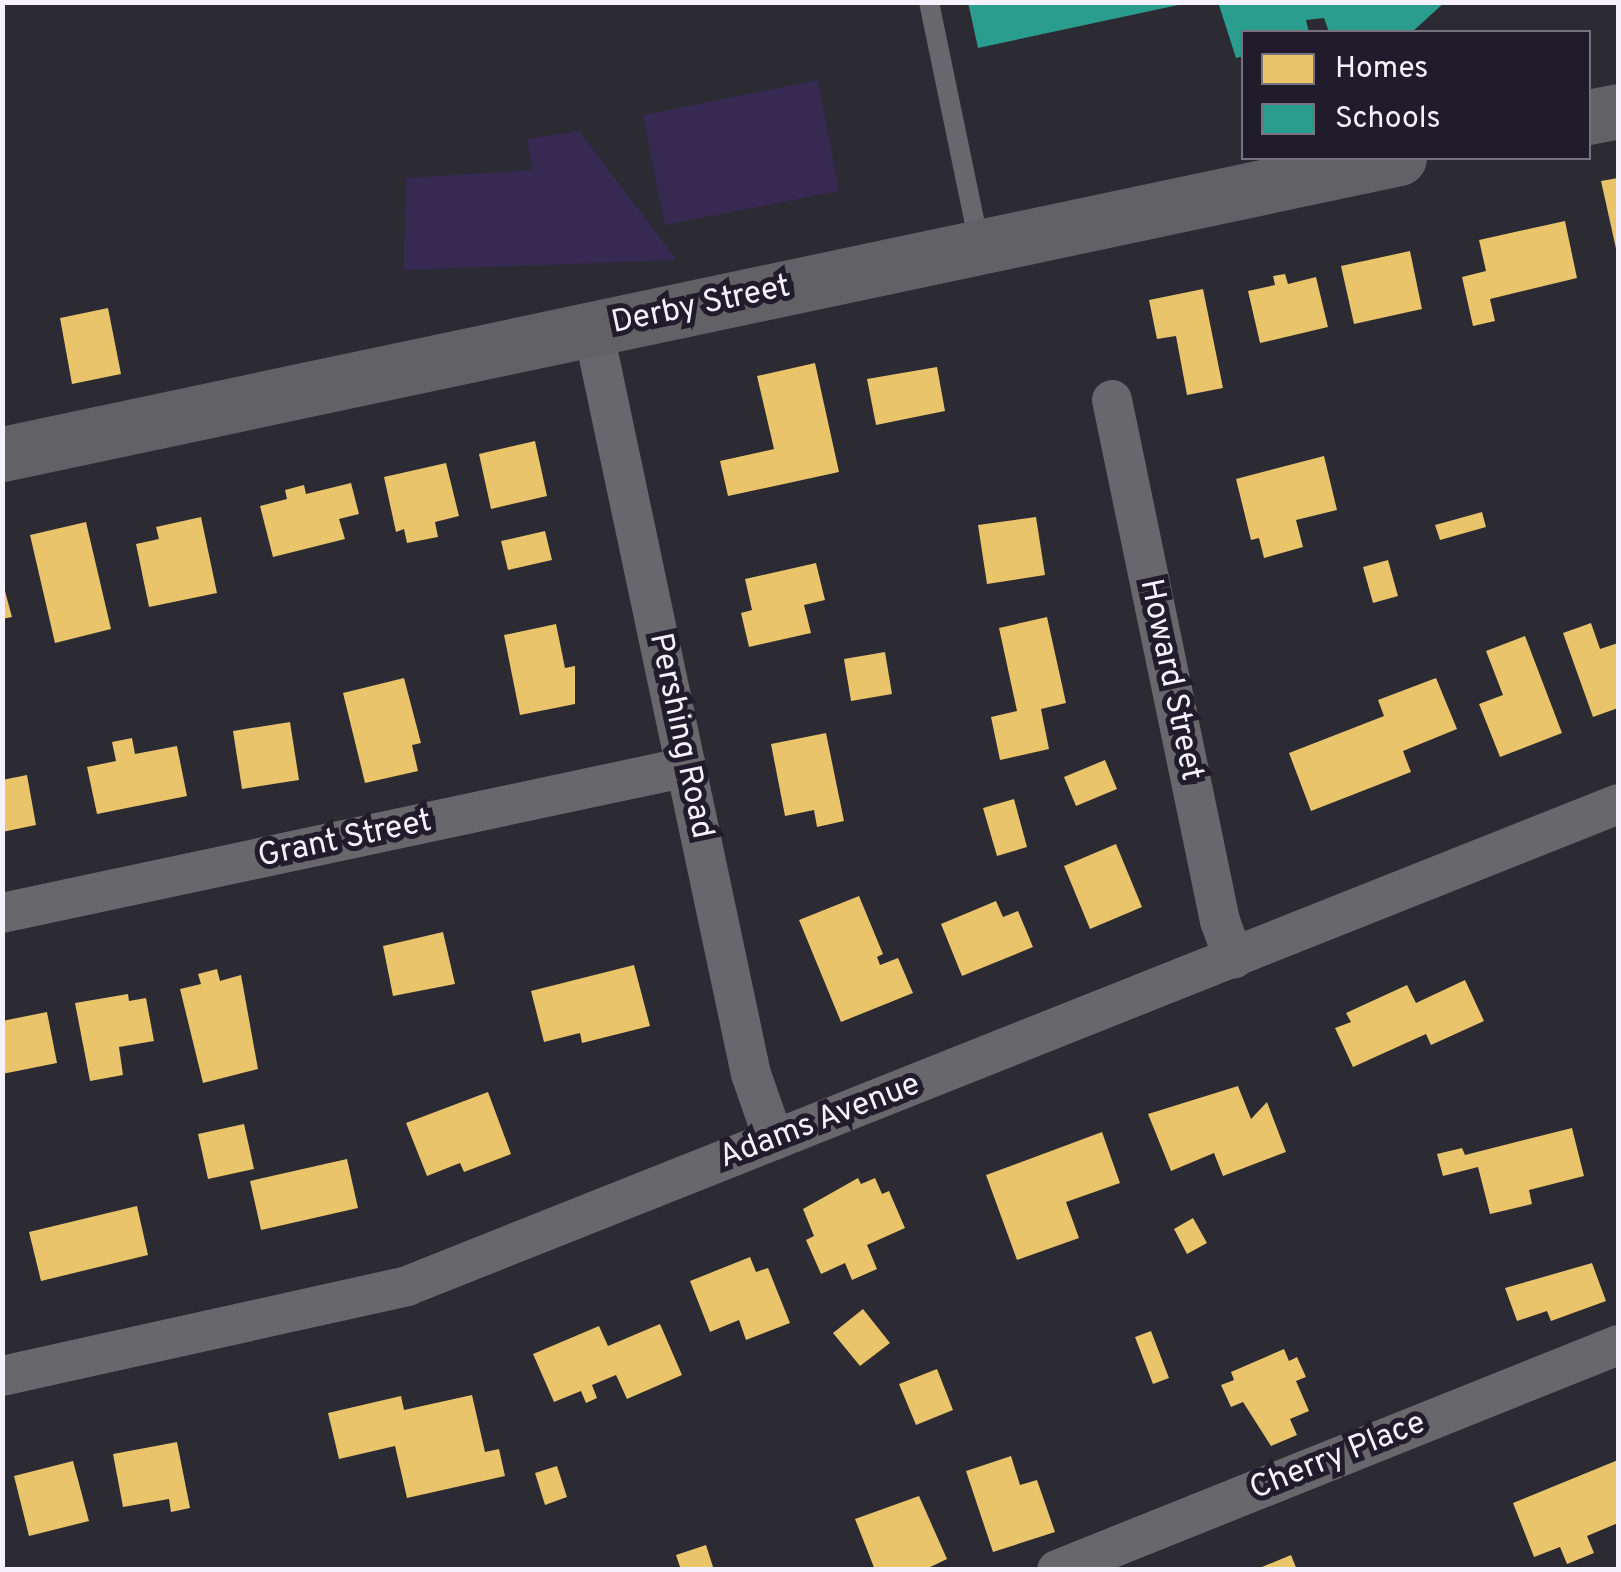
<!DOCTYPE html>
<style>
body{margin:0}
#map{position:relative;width:1621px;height:1572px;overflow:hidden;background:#2c2a32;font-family:Overpass,sans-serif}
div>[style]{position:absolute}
.green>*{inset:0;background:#372a52}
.homes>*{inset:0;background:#e9c46a}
.schools>*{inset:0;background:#2a9d8f}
.lane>*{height:20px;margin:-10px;padding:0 10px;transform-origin:10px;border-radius:10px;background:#68676b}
.street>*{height:40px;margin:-20px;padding:0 20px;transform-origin:20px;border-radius:20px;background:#68676b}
.secondary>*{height:55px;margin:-27.5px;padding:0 27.5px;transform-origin:27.5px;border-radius:27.5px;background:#626165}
span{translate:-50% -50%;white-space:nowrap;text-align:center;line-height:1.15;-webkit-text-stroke:10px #211c2c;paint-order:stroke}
.street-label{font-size:32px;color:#f5f2fd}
.frame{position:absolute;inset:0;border:5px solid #f5f2fd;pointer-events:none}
.legend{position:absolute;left:1241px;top:30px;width:350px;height:130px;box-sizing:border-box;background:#211c2c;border:2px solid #767280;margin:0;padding:12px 18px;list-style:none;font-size:30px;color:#f5f2fd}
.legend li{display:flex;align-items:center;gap:20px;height:50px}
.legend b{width:50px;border:2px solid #767280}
</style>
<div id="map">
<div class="green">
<i style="clip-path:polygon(818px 80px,839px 191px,665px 225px,643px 115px)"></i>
<i style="clip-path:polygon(579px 131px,677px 260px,404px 270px,406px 178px,533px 170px,527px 139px)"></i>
</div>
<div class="homes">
<i style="clip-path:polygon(1618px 178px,1618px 252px,1617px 253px,1601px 181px)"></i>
<i style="clip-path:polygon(1565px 221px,1577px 278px,1490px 299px,1495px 321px,1473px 326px,1462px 277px,1486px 271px,1479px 240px)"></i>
<i style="clip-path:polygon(1410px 251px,1422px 309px,1354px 324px,1341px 266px)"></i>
<i style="clip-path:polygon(1285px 274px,1288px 284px,1316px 277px,1328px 327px,1260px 343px,1248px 291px,1275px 285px,1273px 276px)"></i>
<i style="clip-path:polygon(1203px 289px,1223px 388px,1187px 395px,1176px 336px,1157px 339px,1149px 300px)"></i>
<i style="clip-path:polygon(108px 308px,121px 374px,72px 384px,60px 318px)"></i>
<i style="clip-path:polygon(815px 363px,839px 472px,728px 496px,720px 461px,774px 449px,757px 376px)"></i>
<i style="clip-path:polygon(937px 367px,945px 411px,876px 425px,867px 379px)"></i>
<i style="clip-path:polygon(535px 441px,547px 496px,491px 509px,479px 454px)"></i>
<i style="clip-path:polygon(1324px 456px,1337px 510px,1296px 520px,1303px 547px,1264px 558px,1259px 538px,1251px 540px,1236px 479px)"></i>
<i style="clip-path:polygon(446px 463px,459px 516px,435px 522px,438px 537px,407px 543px,404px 529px,396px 532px,384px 477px)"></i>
<i style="clip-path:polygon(351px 483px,359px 514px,339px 519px,345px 539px,273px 557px,260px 506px,287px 499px,285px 490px,304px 485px,306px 494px)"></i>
<i style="clip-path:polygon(1482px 512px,1486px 527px,1440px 540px,1435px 525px)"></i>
<i style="clip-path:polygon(201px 517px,217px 593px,149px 607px,136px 544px,159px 539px,156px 527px)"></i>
<i style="clip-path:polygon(1036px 517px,1045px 575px,987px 584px,978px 525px)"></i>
<i style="clip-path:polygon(86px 522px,111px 629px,55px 643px,30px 535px)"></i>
<i style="clip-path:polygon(545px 531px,552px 560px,508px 570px,501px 541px)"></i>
<i style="clip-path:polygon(1388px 560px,1398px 596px,1373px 603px,1363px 567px)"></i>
<i style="clip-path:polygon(816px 563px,825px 600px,804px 605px,811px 633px,749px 647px,741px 613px,752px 610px,745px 579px)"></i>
<i style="clip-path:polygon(2px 580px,12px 617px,2px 619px)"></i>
<i style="clip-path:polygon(1047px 617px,1066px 703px,1041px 709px,1049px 749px,1000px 760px,991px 717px,1017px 711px,999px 628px)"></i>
<i style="clip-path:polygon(1591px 623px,1600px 649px,1618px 643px,1618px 708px,1593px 717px,1563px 633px)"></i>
<i style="clip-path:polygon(556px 624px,565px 668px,575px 666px,575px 704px,520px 715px,504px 635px)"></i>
<i style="clip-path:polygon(1525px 636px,1562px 733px,1500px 757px,1479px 704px,1503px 695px,1486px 651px)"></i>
<i style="clip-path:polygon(885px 652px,892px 694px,851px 701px,844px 659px)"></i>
<i style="clip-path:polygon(404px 678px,421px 743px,412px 745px,418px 771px,365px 783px,343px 693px)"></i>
<i style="clip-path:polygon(1436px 678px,1457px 729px,1403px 751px,1411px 772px,1311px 811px,1289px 753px,1384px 716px,1378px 700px)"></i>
<i style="clip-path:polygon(290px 722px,299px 780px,242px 789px,233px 731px)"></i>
<i style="clip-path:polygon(826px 733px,844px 821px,817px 827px,814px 810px,785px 816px,771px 744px)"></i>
<i style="clip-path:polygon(132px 738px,135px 754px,177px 746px,187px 796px,97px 814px,87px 767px,116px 761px,112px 742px)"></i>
<i style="clip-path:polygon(1105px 760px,1117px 789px,1076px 806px,1064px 777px)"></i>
<i style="clip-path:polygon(27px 775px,36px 825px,2px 832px,2px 780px)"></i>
<i style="clip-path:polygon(1014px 799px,1027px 847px,997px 856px,983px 808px)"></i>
<i style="clip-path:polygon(1116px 844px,1142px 907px,1090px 929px,1064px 866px)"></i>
<i style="clip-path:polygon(859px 896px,883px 954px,877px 957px,880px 965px,898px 958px,913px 993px,841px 1022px,799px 920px)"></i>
<i style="clip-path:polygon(996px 901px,1003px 917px,1018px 911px,1033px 947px,962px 976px,941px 924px)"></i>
<i style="clip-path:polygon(443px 932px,455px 984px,393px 996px,383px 946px)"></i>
<i style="clip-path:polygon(634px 965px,650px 1026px,582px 1043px,580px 1033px,544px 1042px,531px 991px)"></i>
<i style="clip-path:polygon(217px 969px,220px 981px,241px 975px,258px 1069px,203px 1083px,180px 989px,201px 984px,198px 974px)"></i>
<i style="clip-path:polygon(1465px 980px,1484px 1021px,1431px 1045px,1426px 1034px,1353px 1067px,1335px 1028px,1351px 1022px,1346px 1013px,1407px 985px,1416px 1003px)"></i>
<i style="clip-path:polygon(128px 994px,129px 1001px,146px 998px,154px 1041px,119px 1047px,123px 1075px,90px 1081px,75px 1003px)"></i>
<i style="clip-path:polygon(47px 1012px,57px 1063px,2px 1074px,2px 1021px)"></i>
<i style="clip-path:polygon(1238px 1086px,1251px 1119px,1267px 1102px,1286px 1152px,1223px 1176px,1214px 1153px,1171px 1171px,1148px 1114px)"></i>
<i style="clip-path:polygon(488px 1092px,511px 1154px,464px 1172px,460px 1163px,427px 1176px,406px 1123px)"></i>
<i style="clip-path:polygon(244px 1124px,254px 1169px,208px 1179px,198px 1134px)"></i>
<i style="clip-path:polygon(1572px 1128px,1584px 1176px,1529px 1190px,1532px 1204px,1490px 1214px,1478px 1167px,1443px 1176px,1437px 1154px,1462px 1148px,1465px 1155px)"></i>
<i style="clip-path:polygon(1102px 1132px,1120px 1183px,1066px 1202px,1079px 1238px,1017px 1260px,986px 1175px)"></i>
<i style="clip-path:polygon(347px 1159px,358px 1208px,261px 1230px,250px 1181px)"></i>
<i style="clip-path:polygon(858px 1178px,861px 1184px,875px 1178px,882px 1194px,889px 1191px,905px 1228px,867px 1245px,877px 1269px,852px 1280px,845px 1263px,821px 1274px,806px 1240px,814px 1236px,803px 1209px)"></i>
<i style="clip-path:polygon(137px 1206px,148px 1255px,41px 1281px,29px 1232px)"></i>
<i style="clip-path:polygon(1193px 1218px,1207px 1243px,1187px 1254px,1174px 1229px)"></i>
<i style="clip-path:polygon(750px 1257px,756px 1272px,768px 1268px,790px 1323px,746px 1340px,739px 1320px,710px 1332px,690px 1281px)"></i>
<i style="clip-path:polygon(1592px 1263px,1606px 1301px,1551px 1321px,1547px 1311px,1517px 1321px,1505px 1288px)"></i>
<i style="clip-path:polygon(863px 1309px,890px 1343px,860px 1366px,833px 1333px)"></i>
<i style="clip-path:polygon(660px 1324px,682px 1375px,627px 1399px,616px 1375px,592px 1385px,597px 1398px,586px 1403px,581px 1391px,554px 1402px,533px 1354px,599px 1326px,608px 1346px)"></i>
<i style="clip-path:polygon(1151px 1331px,1169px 1378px,1153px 1384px,1135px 1337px)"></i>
<i style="clip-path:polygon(1284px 1349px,1289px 1361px,1297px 1357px,1306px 1377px,1296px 1381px,1309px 1411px,1290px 1419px,1297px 1435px,1271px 1446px,1243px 1402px,1231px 1407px,1221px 1385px,1234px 1380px,1231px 1372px)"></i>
<i style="clip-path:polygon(937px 1369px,953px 1410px,916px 1425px,899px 1384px)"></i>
<i style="clip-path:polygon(472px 1395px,485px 1452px,499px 1449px,505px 1476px,407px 1498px,395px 1446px,339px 1459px,328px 1413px,401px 1396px,404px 1410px)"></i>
<i style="clip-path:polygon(177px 1442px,190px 1508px,171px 1512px,169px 1499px,123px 1507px,113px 1454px)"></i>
<i style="clip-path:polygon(1011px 1456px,1020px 1485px,1037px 1480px,1055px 1532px,993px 1552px,966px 1471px)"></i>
<i style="clip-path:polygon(1618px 1460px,1618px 1523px,1587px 1536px,1594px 1553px,1567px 1564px,1560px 1547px,1534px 1557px,1513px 1503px)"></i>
<i style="clip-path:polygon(73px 1461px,89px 1521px,29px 1536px,14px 1476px)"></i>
<i style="clip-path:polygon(557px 1466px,567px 1497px,545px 1505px,535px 1473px)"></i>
<i style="clip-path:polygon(919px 1496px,947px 1559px,924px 1570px,875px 1570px,855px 1519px)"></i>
<i style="clip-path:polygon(706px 1545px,714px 1570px,681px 1570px,676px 1555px)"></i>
<i style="clip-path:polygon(1291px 1555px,1297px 1570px,1257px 1570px,1257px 1569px)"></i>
</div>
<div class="schools">
<i style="clip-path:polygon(968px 2px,1183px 2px,1183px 4px,978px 48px)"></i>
<i style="clip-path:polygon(1218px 2px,1445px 2px,1412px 32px,1329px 32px,1324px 18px,1306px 20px,1309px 32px,1244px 32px,1244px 56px,1236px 58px)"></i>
</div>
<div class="lane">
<i style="left:929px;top:2px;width:247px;rotate:78.3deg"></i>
</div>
<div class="street">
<i style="left:593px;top:329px;width:762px;rotate:78.03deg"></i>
<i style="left:751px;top:1074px;width:70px;rotate:70.8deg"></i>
<i style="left:1112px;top:400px;width:532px;rotate:78.29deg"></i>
<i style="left:1220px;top:921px;width:40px;rotate:69.8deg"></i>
<i style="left:2px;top:913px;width:700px;rotate:-12.03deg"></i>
<i style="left:2px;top:1376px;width:415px;rotate:-12.5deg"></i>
<i style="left:407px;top:1286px;width:1303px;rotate:-21.7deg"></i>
<i style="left:1057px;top:1570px;width:604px;rotate:-21.85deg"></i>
</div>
<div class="secondary">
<i style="left:1588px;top:117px;width:31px;rotate:-11deg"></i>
<i style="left:2px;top:454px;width:1428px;rotate:-11.96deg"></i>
</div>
<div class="street-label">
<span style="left:701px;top:306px;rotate:-12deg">Derby Street</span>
<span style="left:1170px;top:680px;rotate:78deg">Howard Street</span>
<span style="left:680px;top:736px;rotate:78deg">Pershing Road</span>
<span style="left:345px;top:840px;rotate:-12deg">Grant Street</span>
<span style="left:820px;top:1122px;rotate:-21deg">Adams Avenue</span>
<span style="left:1338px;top:1457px;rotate:-22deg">Cherry Place</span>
</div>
<div class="frame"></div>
<ul class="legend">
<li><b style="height:28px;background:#e9c46a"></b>Homes</li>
<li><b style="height:28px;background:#2a9d8f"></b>Schools</li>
</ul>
</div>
